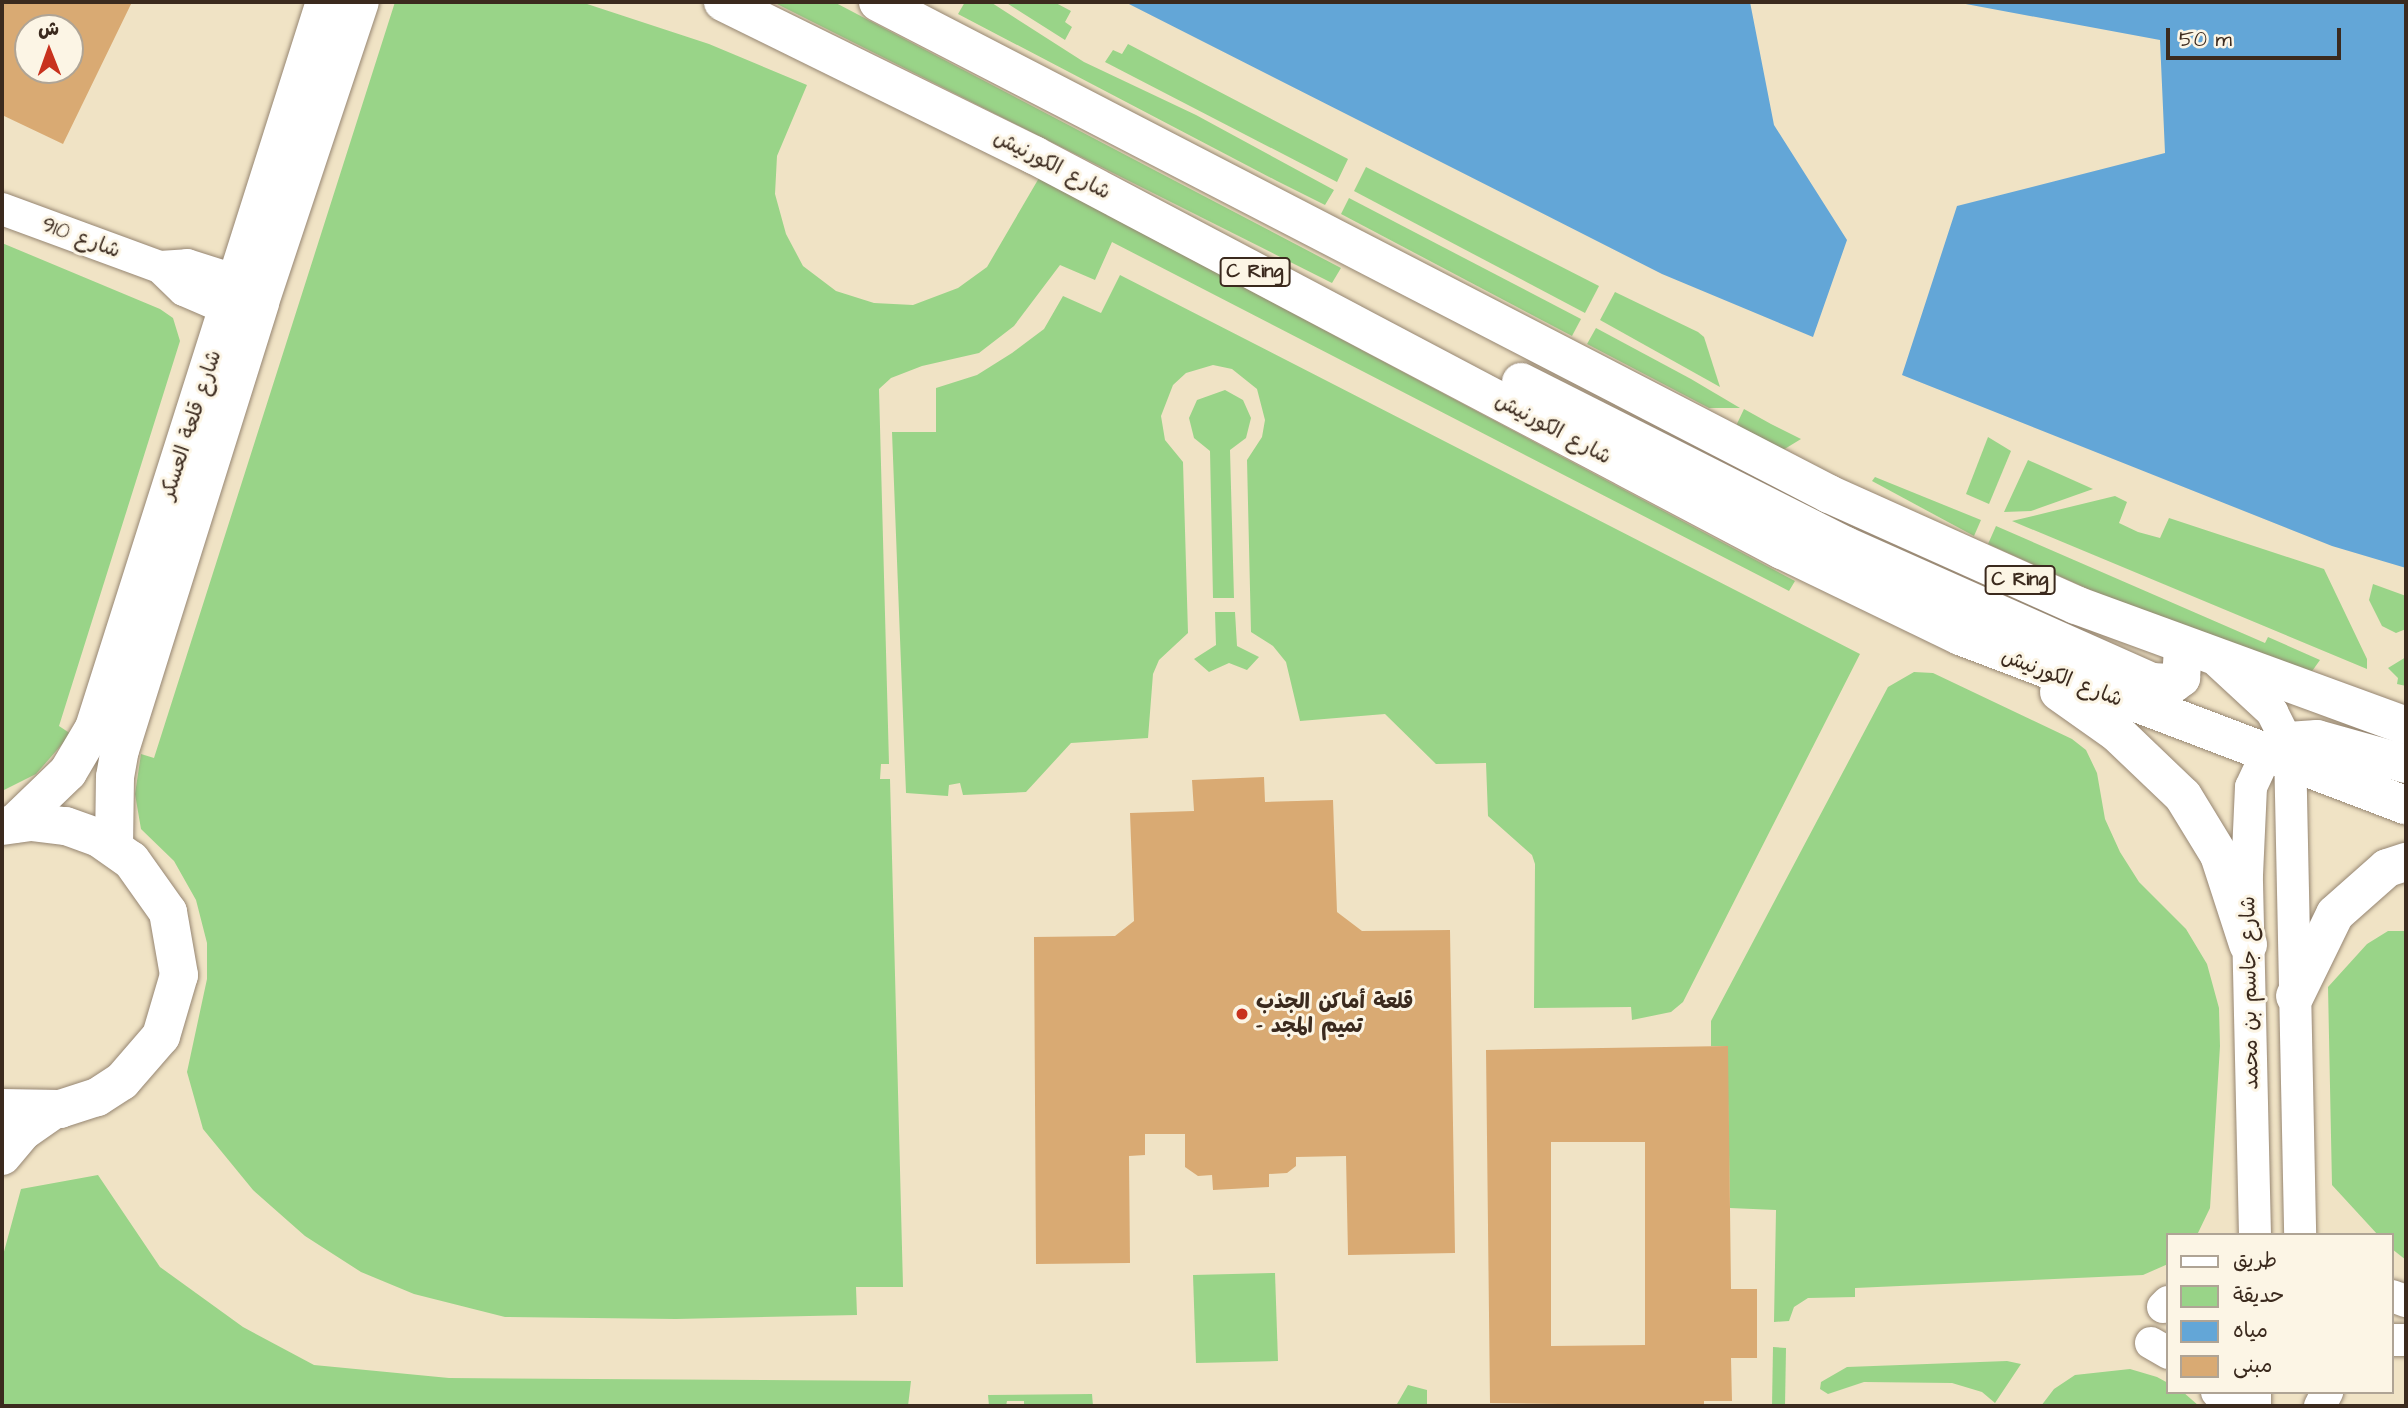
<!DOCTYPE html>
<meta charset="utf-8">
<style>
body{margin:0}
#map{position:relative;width:2408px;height:1408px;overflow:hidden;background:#f0e3c5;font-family:"Architects Daughter","Playpen Sans Arabic",sans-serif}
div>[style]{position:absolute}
.green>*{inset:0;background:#99d488}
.water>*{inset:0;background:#63a6d7}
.building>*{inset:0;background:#d9aa73}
.roads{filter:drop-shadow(0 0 2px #968672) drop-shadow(0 0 2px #968672)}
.minor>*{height:32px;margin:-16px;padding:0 16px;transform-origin:16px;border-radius:16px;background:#fff}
.major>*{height:38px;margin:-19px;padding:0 19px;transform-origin:19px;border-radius:19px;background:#fff}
.highway>*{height:38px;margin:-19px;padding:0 19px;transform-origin:19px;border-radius:19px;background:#fff}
.dots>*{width:19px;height:19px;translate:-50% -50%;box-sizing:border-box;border:4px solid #fcf5e5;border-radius:50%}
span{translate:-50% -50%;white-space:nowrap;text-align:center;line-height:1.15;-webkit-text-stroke:6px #fcf5e5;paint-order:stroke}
.shield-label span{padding:2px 5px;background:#fcf5e5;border:2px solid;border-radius:5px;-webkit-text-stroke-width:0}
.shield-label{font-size:19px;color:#3b2a1e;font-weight:700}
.street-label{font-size:21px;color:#3b2a1e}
.poi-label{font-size:21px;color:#3b2a1e;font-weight:700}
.left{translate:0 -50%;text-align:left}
.frame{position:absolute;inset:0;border:4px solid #3b2a1e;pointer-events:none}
.legend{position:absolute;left:2166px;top:1233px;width:228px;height:161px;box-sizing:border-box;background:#fcf5e5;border:2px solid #afa495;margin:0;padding:9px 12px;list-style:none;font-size:21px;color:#3b2a1e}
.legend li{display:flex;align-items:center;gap:14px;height:35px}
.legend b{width:35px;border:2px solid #afa495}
.north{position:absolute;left:14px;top:14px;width:70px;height:70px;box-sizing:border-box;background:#fcf5e5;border:2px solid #afa495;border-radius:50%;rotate:359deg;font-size:19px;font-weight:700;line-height:28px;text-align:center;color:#3b2a1e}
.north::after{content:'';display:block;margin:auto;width:24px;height:32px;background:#c8321e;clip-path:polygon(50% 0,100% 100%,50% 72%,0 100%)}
.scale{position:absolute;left:2166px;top:28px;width:175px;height:32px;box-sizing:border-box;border:4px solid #3b2a1e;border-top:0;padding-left:9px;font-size:21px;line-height:24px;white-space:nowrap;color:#3b2a1e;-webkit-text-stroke:5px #fcf5e5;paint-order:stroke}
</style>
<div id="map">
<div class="green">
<i style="clip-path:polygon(395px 2px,581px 2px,709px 44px,807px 85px,777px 156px,775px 194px,786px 234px,803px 266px,836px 291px,874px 303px,913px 305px,958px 288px,987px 267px,1039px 178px,1795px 581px,1789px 591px,1112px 242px,1095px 280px,1060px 265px,1014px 326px,979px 353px,922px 366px,891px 378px,879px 389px,889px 764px,881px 764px,880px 779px,890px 779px,903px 1287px,856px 1287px,857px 1315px,676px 1319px,505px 1317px,414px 1294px,361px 1272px,305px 1236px,253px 1190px,203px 1129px,187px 1072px,207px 979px,207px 943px,196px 900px,174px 861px,141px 829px,135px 794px,141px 754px,154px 758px)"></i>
<i style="clip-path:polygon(773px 2px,834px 2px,1341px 268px,1332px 283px)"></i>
<i style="clip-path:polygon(965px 2px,992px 3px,1084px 62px,1196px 115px,1334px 190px,1325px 205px,1277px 181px,958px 14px)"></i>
<i style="clip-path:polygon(1005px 2px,1054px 2px,1071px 11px,1065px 22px,1072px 27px,1065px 40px)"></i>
<i style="clip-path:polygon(1128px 44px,1348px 159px,1337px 182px,1105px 62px,1113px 50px,1122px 54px)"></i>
<i style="clip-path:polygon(1366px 167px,1599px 286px,1585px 313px,1354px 191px)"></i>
<i style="clip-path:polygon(1349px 198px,1581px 319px,1572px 336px,1341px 214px)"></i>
<i style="clip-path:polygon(2px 243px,160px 309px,173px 318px,180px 341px,59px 726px,71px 734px,36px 774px,2px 791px)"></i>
<i style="clip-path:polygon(1120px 275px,1860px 654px,1683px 1002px,1671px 1012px,1632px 1020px,1631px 1007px,1534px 1008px,1535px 864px,1532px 855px,1488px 816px,1486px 763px,1436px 764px,1385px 714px,1300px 721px,1286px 662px,1273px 646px,1251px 632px,1247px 460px,1262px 437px,1265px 420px,1257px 389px,1232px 369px,1213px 365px,1186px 373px,1173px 385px,1161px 416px,1165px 440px,1183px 462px,1188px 633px,1159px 660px,1153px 674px,1148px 738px,1071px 743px,1026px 792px,963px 795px,960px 783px,949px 785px,948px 796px,906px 793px,892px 432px,936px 432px,936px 388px,977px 375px,1012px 353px,1044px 329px,1063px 296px,1101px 313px)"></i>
<i style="clip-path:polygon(1615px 292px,1698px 332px,1704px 337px,1720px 387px,1600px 320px)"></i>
<i style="clip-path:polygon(1596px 328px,1691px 379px,1740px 408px,1709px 408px,1587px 344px)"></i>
<i style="clip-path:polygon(1225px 390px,1243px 400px,1251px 418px,1246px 438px,1230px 450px,1234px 598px,1213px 598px,1210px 451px,1194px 438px,1189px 418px,1197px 400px)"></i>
<i style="clip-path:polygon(1744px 409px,1771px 424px,1801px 439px,1783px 450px,1734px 430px)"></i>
<i style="clip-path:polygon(1988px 437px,2011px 451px,1989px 504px,1966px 494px)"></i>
<i style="clip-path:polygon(2028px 460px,2093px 489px,2031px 511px,2004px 512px)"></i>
<i style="clip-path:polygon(1875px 477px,1981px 520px,1974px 536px,1872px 481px)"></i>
<i style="clip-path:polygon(2115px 496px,2127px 502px,2119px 523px,2138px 532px,2160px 538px,2169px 518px,2324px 569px,2367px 659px,2367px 669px,2012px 521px)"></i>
<i style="clip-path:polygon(1996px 526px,2265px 643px,2268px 637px,2320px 660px,2310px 674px,2126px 606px,1988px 544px)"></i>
<i style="clip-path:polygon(2373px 584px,2406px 596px,2406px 629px,2396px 633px,2382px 626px,2369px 600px)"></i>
<i style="clip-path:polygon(1215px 612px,1235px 612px,1237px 646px,1259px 657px,1247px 670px,1229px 663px,1209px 672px,1194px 659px,1216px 645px)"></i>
<i style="clip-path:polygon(2406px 657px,2406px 686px,2397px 684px,2398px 678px,2388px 668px)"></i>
<i style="clip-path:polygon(1914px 672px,1933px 673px,2072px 739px,2086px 750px,2097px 773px,2105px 819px,2120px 852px,2139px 882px,2186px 929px,2207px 964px,2219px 1008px,2220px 1046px,2210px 1208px,2197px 1235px,2168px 1235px,2168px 1264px,2143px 1275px,1855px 1288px,1855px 1297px,1808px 1298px,1794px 1307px,1789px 1321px,1774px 1322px,1776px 1210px,1730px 1208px,1727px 1046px,1711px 1046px,1711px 1021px,1888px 687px)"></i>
<i style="clip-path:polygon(2388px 931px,2406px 931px,2406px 1260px,2392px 1249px,2392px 1235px,2378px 1235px,2332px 1185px,2328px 987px,2367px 944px)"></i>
<i style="clip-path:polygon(98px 1175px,160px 1267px,243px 1327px,314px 1365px,449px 1378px,911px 1381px,908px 1406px,2px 1406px,2px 1259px,21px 1189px)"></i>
<i style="clip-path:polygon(1275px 1273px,1278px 1361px,1196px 1363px,1193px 1275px)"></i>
<i style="clip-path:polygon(1773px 1347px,1786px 1348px,1785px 1406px,1772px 1406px)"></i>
<i style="clip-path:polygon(2007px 1361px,2021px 1364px,1995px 1403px,1982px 1392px,1952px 1383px,1864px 1382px,1828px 1394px,1820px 1389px,1821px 1382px,1847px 1367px)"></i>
<i style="clip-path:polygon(2130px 1369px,2157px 1377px,2168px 1383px,2168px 1392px,2183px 1392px,2199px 1406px,2041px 1406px,2054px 1389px,2075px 1375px)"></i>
<i style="clip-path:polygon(1408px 1385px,1427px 1390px,1427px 1406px,1390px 1406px,1397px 1404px)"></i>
<i style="clip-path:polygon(1092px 1394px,1093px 1406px,1024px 1406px,1024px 1401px,1007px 1401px,1006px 1406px,989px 1406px,988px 1395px)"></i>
</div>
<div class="water">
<i style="clip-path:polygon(1125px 2px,1750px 2px,1774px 125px,1847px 240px,1813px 337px,1662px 274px)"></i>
<i style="clip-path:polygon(1955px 2px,2406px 2px,2406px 568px,2332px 546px,1902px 375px,1957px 206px,2165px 153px,2160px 40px)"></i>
</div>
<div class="building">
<i style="clip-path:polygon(evenodd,2px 2px,132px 2px,63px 144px,2px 115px,2px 2px,28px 28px,70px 28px,70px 70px,28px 70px,28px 28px)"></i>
<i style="clip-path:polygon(1264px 777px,1265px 802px,1333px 800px,1337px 912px,1362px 931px,1450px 930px,1455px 1253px,1348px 1255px,1346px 1156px,1296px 1157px,1296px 1166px,1287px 1173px,1269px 1174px,1269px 1187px,1213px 1190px,1212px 1175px,1198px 1176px,1185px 1167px,1185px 1134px,1145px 1134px,1145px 1155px,1129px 1156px,1130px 1263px,1036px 1264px,1034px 937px,1115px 936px,1134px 921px,1130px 813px,1194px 811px,1192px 780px)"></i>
<i style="clip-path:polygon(evenodd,1728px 1046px,1731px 1289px,1757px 1289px,1757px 1358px,1731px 1358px,1732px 1401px,1704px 1401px,1704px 1406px,1490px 1403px,1486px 1050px,1728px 1046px,1551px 1142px,1645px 1142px,1645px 1345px,1551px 1346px,1551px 1142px)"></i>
</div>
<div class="roads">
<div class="minor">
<i style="left:2px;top:209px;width:168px;rotate:20.2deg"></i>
<i style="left:160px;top:267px;width:33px;rotate:44deg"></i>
<i style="left:184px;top:290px;width:48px;rotate:23.4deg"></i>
<i style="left:160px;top:267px;width:27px;rotate:-4deg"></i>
<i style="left:187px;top:265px;width:52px;rotate:17.7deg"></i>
<i style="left:2218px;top:662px;width:74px;rotate:42.8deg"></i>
<i style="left:2272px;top:712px;width:40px;rotate:63.4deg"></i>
<i style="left:2290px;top:748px;width:487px;rotate:88.8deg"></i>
<i style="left:2255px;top:1235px;width:360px;rotate:-91.3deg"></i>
<i style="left:2247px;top:875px;width:88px;rotate:-87.4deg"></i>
<i style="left:2251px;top:787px;width:35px;rotate:-65deg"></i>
<i style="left:2392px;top:1296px;width:15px;rotate:20deg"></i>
<i style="left:2163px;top:1307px;width:7px;rotate:-45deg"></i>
<i style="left:2392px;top:1340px;width:14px"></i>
<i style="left:2151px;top:1343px;width:20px;rotate:30deg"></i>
<i style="left:2217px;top:1392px;width:18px;rotate:49deg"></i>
<i style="left:2255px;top:1392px;width:14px;rotate:90deg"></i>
<i style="left:2320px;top:1406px;width:16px;rotate:-63deg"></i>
</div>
<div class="major">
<i style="left:14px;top:824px;width:75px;rotate:-43.9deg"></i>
<i style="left:68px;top:772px;width:51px;rotate:-59.4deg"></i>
<i style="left:94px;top:728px;width:762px;rotate:-72.35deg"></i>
<i style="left:2px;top:826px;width:29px;rotate:-8deg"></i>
<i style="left:31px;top:822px;width:35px;rotate:7deg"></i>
<i style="left:66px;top:826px;width:35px;rotate:20deg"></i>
<i style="left:99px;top:838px;width:39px;rotate:35deg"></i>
<i style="left:131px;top:860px;width:64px;rotate:54.6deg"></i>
<i style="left:168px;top:912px;width:64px;rotate:80.1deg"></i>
<i style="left:179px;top:975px;width:64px;rotate:106.4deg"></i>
<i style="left:161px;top:1036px;width:60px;rotate:130.9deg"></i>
<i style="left:122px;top:1081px;width:30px;rotate:147deg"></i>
<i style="left:97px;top:1097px;width:39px;rotate:162deg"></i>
<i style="left:60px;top:1109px;width:58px;rotate:-179deg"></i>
<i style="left:114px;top:847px;width:70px;rotate:-89.2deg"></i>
<i style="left:115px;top:777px;width:27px;rotate:-80deg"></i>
<i style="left:120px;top:750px;width:469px;rotate:-72.6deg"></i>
<i style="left:260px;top:302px;width:316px;rotate:-71.6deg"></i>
<i style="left:2px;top:1156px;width:31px;rotate:-50deg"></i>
<i style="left:22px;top:1132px;width:38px;rotate:-35deg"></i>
</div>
<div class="highway">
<i style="left:723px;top:2px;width:347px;rotate:26.2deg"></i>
<i style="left:1034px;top:155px;width:846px;rotate:27.84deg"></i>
<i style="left:1782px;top:550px;width:198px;rotate:25.8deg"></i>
<i style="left:1960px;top:636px;width:477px;rotate:20.8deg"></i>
<i style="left:878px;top:2px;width:1071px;rotate:27.35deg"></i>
<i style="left:1829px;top:494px;width:271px;rotate:24.2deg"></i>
<i style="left:2076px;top:605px;width:351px;rotate:20.1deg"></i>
<i style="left:1521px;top:382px;width:362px;rotate:26.8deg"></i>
<i style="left:1844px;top:545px;width:337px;rotate:24deg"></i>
<i style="left:2152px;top:682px;width:22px;rotate:3deg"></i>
<i style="left:2174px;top:683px;width:9px;rotate:-36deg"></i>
<i style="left:2181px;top:678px;width:30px;rotate:-86deg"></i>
<i style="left:2059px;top:692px;width:71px;rotate:35.3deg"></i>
<i style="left:2117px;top:733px;width:91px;rotate:43.7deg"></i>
<i style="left:2183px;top:796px;width:69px;rotate:58.6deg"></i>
<i style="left:2219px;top:855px;width:94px;rotate:72deg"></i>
<i style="left:2266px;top:755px;width:26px;rotate:-32deg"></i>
<i style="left:2288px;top:741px;width:29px;rotate:-4deg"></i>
<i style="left:2317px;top:739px;width:92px;rotate:15.7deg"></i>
<i style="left:2295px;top:996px;width:91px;rotate:-64deg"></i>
<i style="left:2335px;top:914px;width:69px;rotate:-41.5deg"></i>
<i style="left:2387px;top:868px;width:20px;rotate:-18deg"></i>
</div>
</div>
<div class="dots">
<i style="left:1242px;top:1014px;background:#c8321e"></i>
</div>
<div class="shield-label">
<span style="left:1255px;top:272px">C Ring</span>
<span style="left:2020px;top:580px">C Ring</span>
</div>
<div class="street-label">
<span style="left:1052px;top:165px;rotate:27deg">شارع الكورنيش</span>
<span style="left:81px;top:238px;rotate:20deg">شارع 910</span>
<span style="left:191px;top:425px;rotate:-72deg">شارع قلعة العسكر</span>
<span style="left:1553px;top:429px;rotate:28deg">شارع الكورنيش</span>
<span style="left:2062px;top:678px;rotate:21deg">شارع الكورنيش</span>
<span style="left:2250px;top:993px;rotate:-91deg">شارع جاسم بن محمد</span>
</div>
<div class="poi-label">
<span class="left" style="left:1256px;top:1014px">قلعة أماكن الجذب<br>- تميم المجد</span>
</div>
<div class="frame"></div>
<ul class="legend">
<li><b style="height:9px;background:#fff"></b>طريق</li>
<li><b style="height:19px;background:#99d488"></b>حديقة</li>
<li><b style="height:19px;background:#63a6d7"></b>مياه</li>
<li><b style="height:19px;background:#d9aa73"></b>مبنى</li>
</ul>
<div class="north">ش</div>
<div class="scale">50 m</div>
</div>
